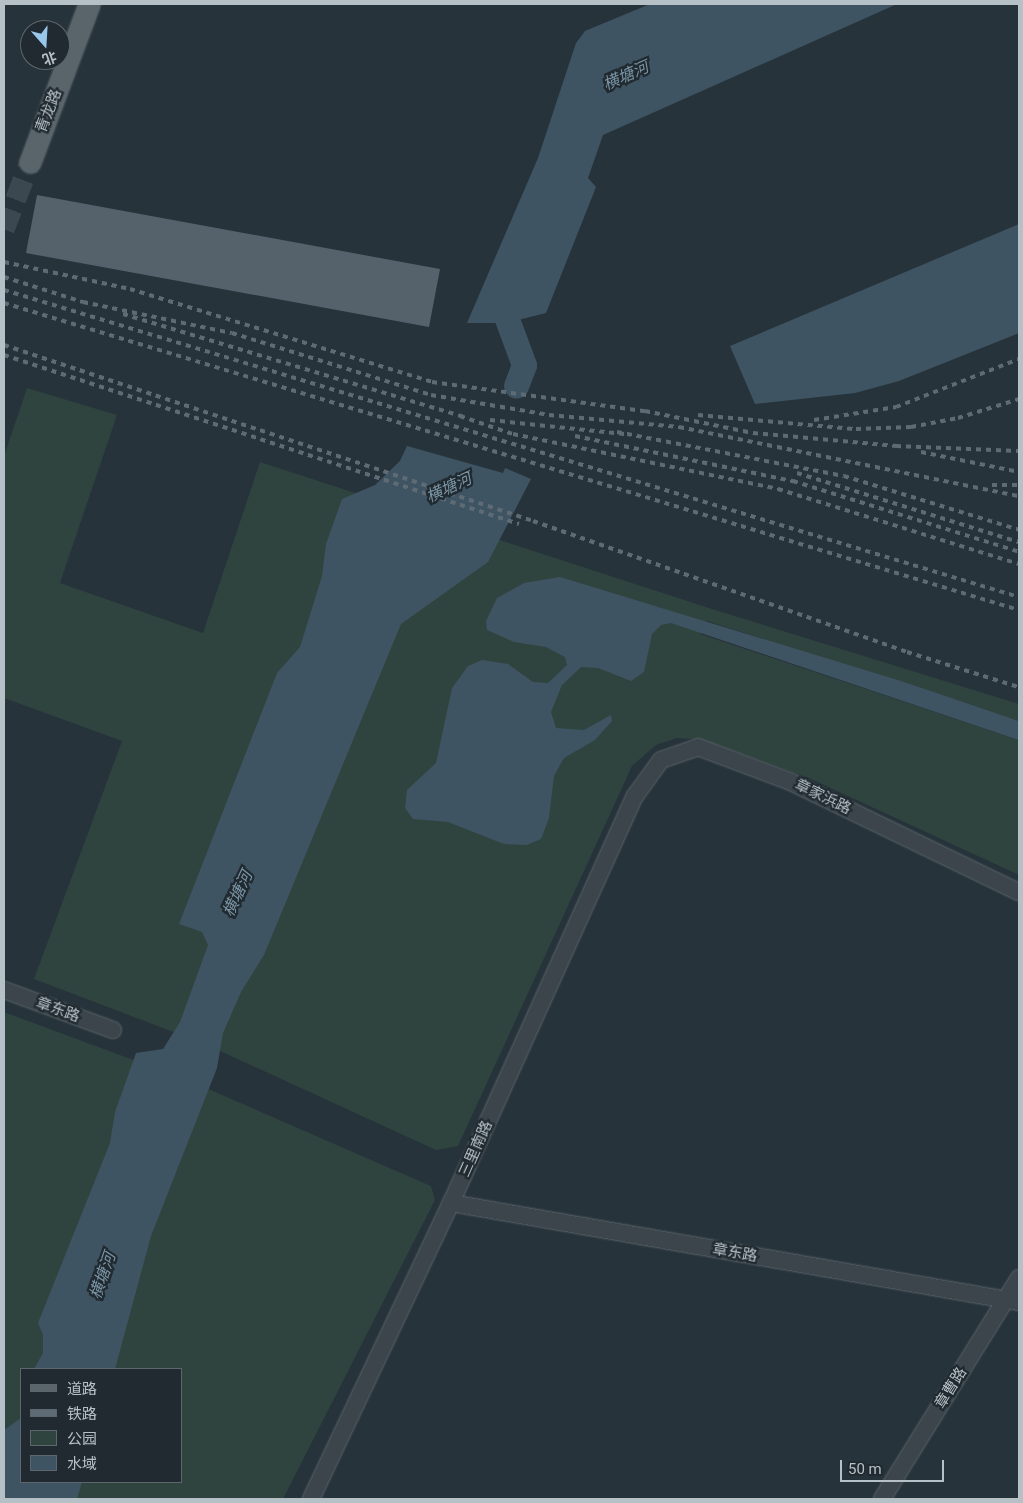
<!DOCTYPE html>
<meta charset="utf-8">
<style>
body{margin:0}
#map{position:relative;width:1023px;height:1503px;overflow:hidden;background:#27333b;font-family:Roboto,"Noto Sans SC",sans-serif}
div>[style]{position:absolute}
.green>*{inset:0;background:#2f433f}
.water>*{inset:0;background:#3f5462}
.river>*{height:25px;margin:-12.5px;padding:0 12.5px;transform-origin:12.5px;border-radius:12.5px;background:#3f5462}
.building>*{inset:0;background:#55626b}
.major-tunnel>*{height:21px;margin-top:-10.5px;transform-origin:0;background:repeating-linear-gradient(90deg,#3c4850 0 21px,transparent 0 32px)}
.roads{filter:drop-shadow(0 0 1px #596369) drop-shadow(0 0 1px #596369)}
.minor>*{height:16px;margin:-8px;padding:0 8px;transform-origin:8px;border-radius:8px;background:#3b454b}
.major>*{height:21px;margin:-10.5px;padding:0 10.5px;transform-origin:10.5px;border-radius:10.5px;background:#59646b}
.rail>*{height:4px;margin-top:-2px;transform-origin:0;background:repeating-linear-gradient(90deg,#5f6b74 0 5px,transparent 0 10px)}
span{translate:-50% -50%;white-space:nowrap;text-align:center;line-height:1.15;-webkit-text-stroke:4.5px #202a30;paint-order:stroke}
.street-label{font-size:15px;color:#b6c0c7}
.water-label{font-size:16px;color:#7b95a6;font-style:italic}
.frame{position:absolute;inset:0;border:5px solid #b6c0c7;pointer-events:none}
.legend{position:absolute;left:20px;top:1368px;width:162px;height:115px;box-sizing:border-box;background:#202a30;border:1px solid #5c666c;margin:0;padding:6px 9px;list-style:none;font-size:15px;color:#b6c0c7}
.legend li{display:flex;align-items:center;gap:10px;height:25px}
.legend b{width:25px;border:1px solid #5c666c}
.north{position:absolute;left:20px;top:20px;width:50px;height:50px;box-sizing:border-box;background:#202a30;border:1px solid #5c666c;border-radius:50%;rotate:161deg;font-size:14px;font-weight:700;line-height:20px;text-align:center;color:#b6c0c7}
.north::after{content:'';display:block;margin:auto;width:18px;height:22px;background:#97c7eb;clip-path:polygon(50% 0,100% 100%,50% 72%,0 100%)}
.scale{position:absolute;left:840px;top:1460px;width:104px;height:22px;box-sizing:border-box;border:2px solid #b6c0c7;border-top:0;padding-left:6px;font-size:15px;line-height:18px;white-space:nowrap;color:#b6c0c7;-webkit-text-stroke:4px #202a30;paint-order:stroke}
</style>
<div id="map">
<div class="green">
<i style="clip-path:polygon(27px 388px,117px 415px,60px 583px,203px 633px,260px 462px,712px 609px,1019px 704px,1019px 721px,707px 621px,700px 634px,1019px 740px,1019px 875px,811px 779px,704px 740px,677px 738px,656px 745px,632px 766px,458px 1146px,436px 1150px,205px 1044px,34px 979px,122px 741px,4px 698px,4px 456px)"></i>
<i style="clip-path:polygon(evenodd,4px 1012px,190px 1081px,431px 1186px,435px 1200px,283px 1499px,4px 1499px,4px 1012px,21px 1369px,181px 1369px,181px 1482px,21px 1482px,21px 1369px)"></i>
</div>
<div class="water">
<i style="clip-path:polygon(650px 4px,897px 4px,603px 135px,588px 178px,596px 187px,546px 313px,506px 323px,467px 323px,538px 158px,576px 43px,585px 31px)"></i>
<i style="clip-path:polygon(1019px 224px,1019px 333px,899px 381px,855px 393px,755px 404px,730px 346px)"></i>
<i style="clip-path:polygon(407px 446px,503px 473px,505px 468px,531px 479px,488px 562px,401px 624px,264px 955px,241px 992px,223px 1033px,217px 1068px,151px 1236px,115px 1369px,34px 1369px,43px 1353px,43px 1335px,38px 1323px,110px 1143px,115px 1112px,136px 1053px,163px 1049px,180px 1022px,208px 945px,202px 932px,179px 924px,277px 673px,300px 647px,322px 576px,326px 544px,342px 499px,375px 485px,400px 461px)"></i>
<i style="clip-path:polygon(560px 577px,901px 681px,1019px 721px,1019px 740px,671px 623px,661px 625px,652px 634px,644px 672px,631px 681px,598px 668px,581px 667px,562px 685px,551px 712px,556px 728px,584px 730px,611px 715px,612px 721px,595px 740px,564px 758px,554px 776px,549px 818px,541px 839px,527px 845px,504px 844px,448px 822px,413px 819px,405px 808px,407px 790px,436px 763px,452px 688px,468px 666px,482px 660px,508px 664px,533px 682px,548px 683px,567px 665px,565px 657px,546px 647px,514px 642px,487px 630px,486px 621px,497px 598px,524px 583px)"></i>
<i style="clip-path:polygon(21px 1418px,21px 1482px,82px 1482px,77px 1499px,4px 1499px,4px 1430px)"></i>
</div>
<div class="river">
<i style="left:507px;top:290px;width:14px;rotate:115deg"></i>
<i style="left:501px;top:303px;width:66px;rotate:69.6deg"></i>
<i style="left:524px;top:365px;width:22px;rotate:111deg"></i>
</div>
<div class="building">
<i style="clip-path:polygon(37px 195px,440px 269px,429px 327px,26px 253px)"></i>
</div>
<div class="major-tunnel">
<i style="left:4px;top:229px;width:72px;rotate:-68.8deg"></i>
</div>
<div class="roads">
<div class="minor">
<i style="left:4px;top:990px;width:116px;rotate:20.2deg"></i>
<i style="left:451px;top:1203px;width:577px;rotate:9.89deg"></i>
<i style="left:311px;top:1499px;width:327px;rotate:-64.7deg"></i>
<i style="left:451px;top:1203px;width:447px;rotate:-65.7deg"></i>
<i style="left:635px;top:796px;width:44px;rotate:-54.2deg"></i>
<i style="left:661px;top:760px;width:39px;rotate:-19deg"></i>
<i style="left:698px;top:747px;width:99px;rotate:20.6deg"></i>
<i style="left:791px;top:782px;width:253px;rotate:25.8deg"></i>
<i style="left:882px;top:1499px;width:260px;rotate:-58.2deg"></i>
</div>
<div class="major">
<i style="left:30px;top:162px;width:169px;rotate:-69.5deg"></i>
</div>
</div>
<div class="rail">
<i style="left:4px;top:262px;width:129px;rotate:12.1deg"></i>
<i style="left:130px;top:289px;width:316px;rotate:17.1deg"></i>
<i style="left:432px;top:382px;width:215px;rotate:7.8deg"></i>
<i style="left:645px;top:411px;width:110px;rotate:11.5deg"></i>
<i style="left:753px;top:433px;width:144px;rotate:5.2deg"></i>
<i style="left:896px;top:446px;width:123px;rotate:2.3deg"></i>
<i style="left:4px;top:277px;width:83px;rotate:17.6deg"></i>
<i style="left:83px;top:302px;width:152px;rotate:11.8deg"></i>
<i style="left:232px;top:333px;width:208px;rotate:17.3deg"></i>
<i style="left:431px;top:395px;width:120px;rotate:9.6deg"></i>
<i style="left:549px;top:415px;width:131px;rotate:5.3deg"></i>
<i style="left:679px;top:427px;width:347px;rotate:11.5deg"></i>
<i style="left:4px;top:290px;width:1060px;rotate:16.83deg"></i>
<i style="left:4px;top:303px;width:1060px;rotate:16.83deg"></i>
<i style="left:123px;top:314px;width:357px;rotate:16.8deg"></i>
<i style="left:4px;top:345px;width:558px;rotate:18.4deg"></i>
<i style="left:533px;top:521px;width:396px;rotate:19.3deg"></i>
<i style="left:907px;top:652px;width:117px;rotate:17.4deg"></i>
<i style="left:4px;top:355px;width:542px;rotate:18.17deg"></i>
<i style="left:698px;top:415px;width:159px;rotate:5.1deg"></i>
<i style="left:856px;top:429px;width:55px;rotate:-2.1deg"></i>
<i style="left:911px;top:427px;width:48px;rotate:-10.8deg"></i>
<i style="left:958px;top:418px;width:64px;rotate:-17.3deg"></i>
<i style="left:460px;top:416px;width:56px;rotate:18.8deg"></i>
<i style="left:513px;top:434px;width:271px;rotate:11.7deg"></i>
<i style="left:778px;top:489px;width:252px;rotate:17.3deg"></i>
<i style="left:490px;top:420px;width:135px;rotate:6deg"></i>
<i style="left:814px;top:420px;width:83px;rotate:-9deg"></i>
<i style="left:896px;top:407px;width:132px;rotate:-21.3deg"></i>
<i style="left:617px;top:432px;width:231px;rotate:11deg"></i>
<i style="left:844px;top:476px;width:183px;rotate:17.1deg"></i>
<i style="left:575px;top:436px;width:223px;rotate:11.7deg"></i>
<i style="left:793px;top:481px;width:237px;rotate:17.4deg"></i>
<i style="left:921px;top:452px;width:100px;rotate:11.5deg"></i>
<i style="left:797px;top:473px;width:232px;rotate:17.3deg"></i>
<i style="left:992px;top:485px;width:27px"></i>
</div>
<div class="street-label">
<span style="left:49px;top:111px;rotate:-69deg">青龙路</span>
<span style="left:823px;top:797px;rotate:26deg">章家浜路</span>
<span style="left:58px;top:1010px;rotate:20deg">章东路</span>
<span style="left:476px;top:1149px;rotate:-66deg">三里南路</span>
<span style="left:735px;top:1253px;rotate:10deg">章东路</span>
<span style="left:951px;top:1388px;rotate:-58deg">章曹路</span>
</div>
<div class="water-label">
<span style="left:626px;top:76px;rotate:-24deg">横塘河</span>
<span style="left:449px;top:488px;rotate:-25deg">横塘河</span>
<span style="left:238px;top:894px;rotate:-65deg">横塘河</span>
<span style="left:103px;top:1276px;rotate:-71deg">横塘河</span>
</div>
<div class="frame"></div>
<ul class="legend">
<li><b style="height:6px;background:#59646b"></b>道路</li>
<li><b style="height:6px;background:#5f6b74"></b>铁路</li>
<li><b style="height:14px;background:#2f433f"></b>公园</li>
<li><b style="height:14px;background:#3f5462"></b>水域</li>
</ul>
<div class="north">北</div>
<div class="scale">50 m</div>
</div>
